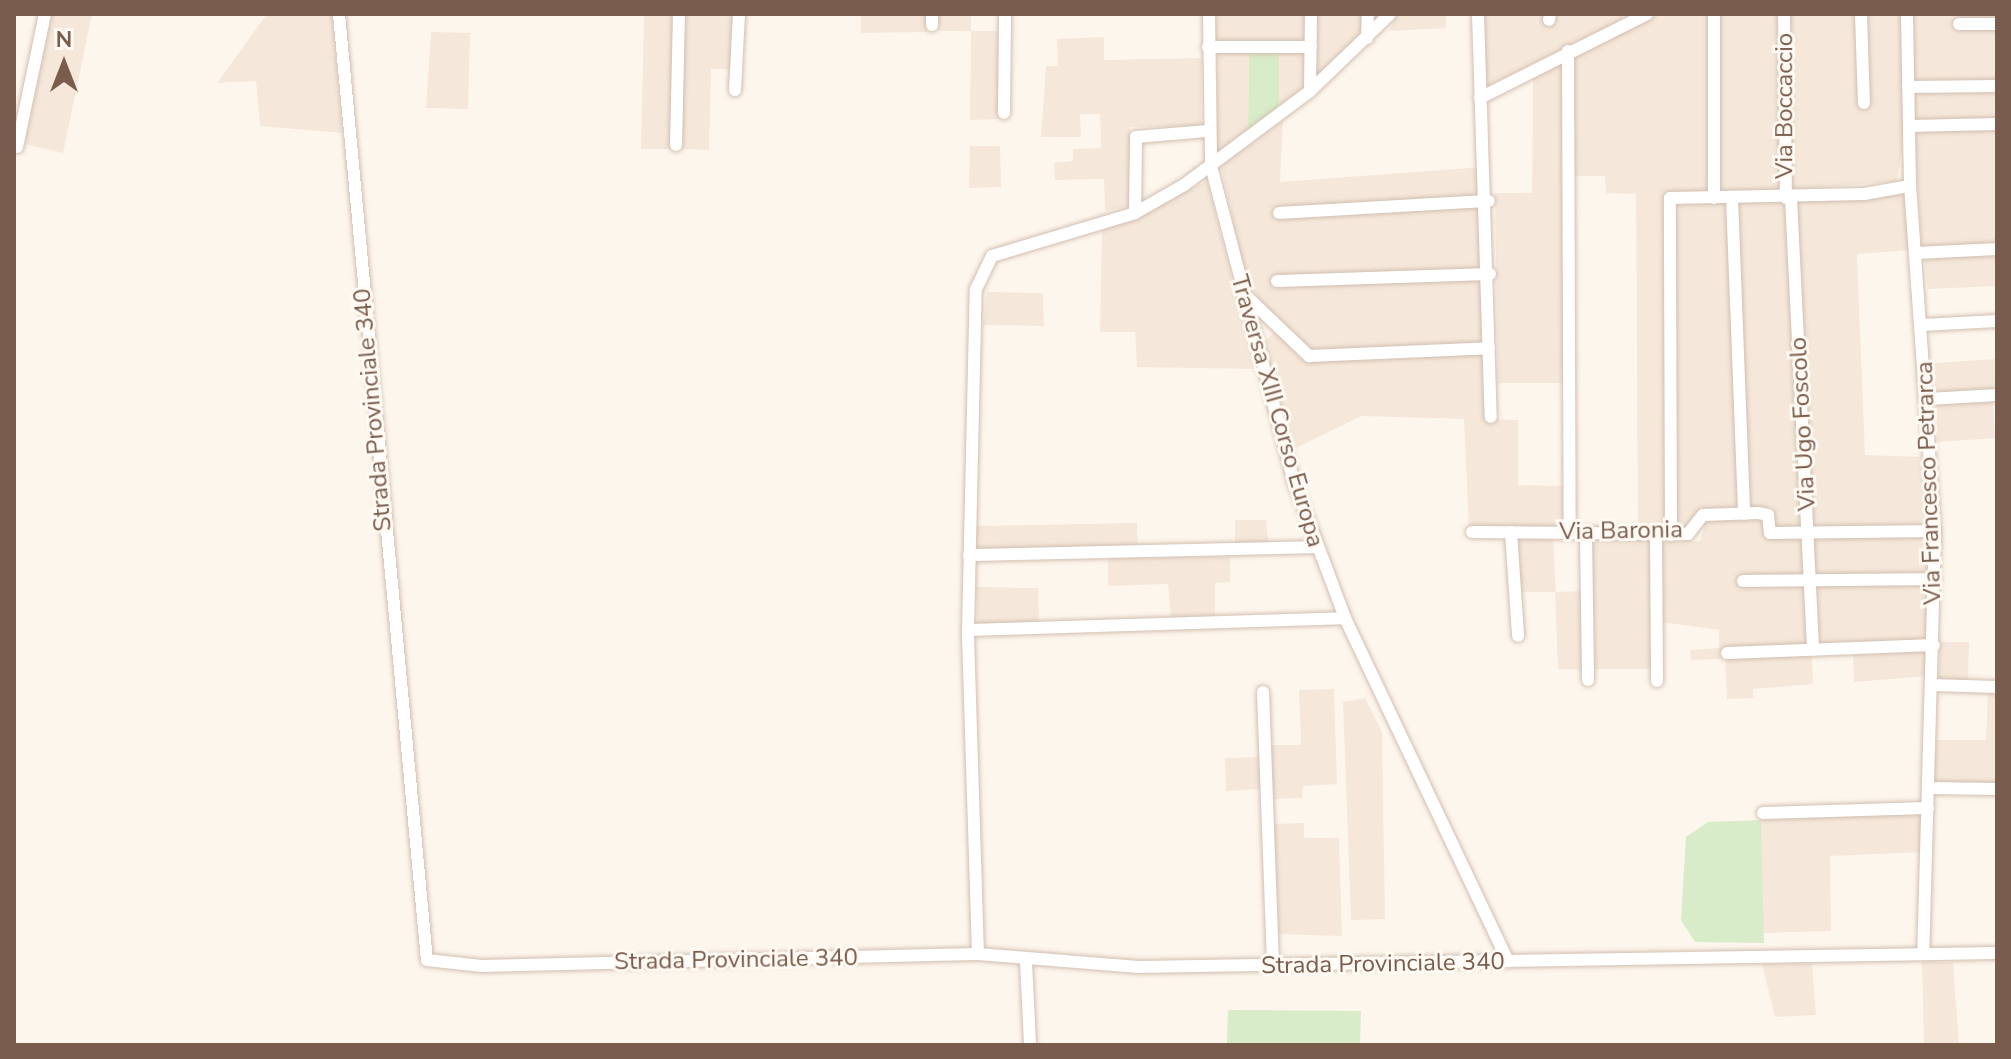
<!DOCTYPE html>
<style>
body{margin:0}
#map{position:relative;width:2011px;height:1059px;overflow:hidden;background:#fdf6ec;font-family:"Nunito Sans",sans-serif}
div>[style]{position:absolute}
.residential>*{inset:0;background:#f5e8da}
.green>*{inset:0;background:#d8ecc9}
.roads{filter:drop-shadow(0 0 2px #d1beb0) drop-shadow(0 0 2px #d1beb0)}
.minor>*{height:12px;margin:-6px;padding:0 6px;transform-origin:6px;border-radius:6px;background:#fff}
span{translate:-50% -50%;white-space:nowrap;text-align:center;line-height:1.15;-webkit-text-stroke:6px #fffaf3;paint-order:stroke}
.street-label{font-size:24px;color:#7a5c4d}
.frame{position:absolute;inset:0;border:16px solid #7a5c4d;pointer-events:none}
.north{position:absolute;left:24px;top:24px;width:80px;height:80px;-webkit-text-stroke:6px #fffaf3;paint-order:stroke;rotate:0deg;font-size:22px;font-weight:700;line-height:32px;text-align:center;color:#7a5c4d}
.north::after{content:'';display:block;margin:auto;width:28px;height:36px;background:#7a5c4d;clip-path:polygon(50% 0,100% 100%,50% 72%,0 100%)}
</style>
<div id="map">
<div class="residential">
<i style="clip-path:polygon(52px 14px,92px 14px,63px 153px,25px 144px)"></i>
<i style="clip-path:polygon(267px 14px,332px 14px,342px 133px,260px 126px,256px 81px,217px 83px)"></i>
<i style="clip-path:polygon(644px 14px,674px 14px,671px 149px,641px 149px)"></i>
<i style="clip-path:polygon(684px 14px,734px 14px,732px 69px,711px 69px,709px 150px,681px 149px)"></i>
<i style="clip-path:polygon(861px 14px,928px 14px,927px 32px,861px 33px)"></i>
<i style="clip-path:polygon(939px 14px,971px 14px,971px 31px,1001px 31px,1002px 119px,970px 120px,971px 31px,938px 31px)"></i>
<i style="clip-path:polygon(1217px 14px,1306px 14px,1306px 42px,1216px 44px)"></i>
<i style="clip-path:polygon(1316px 14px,1364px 14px,1364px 33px,1316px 77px)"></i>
<i style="clip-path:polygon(1397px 14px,1446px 14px,1446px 28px,1389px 31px)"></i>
<i style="clip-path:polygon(1482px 14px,1546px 14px,1546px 23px,1554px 23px,1555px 14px,1623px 14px,1623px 19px,1483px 88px)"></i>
<i style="clip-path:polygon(1656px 14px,1709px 14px,1711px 194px,1665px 195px,1667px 529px,1638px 530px,1636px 194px,1606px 193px,1605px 176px,1575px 176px,1573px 53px)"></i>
<i style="clip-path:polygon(1719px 14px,1782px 14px,1783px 192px,1719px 192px)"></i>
<i style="clip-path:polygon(1790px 14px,1904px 14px,1905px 129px,1897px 181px,1792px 190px)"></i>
<i style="clip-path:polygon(1909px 14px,1997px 14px,1997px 81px,1911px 82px)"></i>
<i style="clip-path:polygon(431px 32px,470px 33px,468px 109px,426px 108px)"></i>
<i style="clip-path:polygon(1104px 37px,1104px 60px,1201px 58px,1201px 126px,1130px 127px,1132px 206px,1105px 211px,1104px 179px,1055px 180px,1054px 163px,1073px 161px,1073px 149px,1101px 148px,1100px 114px,1080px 114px,1081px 137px,1041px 137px,1046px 66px,1058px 66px,1057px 39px)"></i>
<i style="clip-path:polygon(1218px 51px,1249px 52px,1248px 133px,1217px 153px)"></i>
<i style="clip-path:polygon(1279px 52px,1306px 52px,1303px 90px,1279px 110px)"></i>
<i style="clip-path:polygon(1564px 58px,1566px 383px,1498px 383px,1495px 193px,1532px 193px,1533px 73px)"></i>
<i style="clip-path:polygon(1997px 90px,1997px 244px,1922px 248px,1911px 91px)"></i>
<i style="clip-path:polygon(1283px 121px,1280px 182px,1483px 167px,1485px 342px,1309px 351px,1259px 299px,1245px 275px,1221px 166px)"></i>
<i style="clip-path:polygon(970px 146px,1000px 146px,1001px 187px,969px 188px)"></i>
<i style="clip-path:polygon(1207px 181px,1255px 369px,1137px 367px,1135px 332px,1100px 332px,1102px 230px)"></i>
<i style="clip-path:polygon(1907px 191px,1911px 250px,1857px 254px,1865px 455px,1924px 457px,1927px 527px,1812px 530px,1796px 202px)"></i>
<i style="clip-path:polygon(1729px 202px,1742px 507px,1704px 508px,1691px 527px,1675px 526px,1675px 203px)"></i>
<i style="clip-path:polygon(1788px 202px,1804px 530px,1775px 530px,1773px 507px,1748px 507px,1736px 203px)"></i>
<i style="clip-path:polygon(1997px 254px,1997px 286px,1928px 289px,1925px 259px)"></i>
<i style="clip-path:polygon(987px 292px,1043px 293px,1044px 326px,983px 325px)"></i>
<i style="clip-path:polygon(1276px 331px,1303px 361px,1485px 353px,1486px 419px,1518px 420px,1518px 485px,1564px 486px,1563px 529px,1469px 528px,1464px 419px,1361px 416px,1294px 449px,1264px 342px)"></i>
<i style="clip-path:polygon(1997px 359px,1997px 390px,1935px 393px,1934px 363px)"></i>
<i style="clip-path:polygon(1993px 402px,1995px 438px,1938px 442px,1937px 405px)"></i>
<i style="clip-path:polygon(1707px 517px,1765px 518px,1766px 538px,1929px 537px,1930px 573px,1740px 577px,1809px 584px,1813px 684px,1753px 689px,1753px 698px,1727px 699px,1725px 659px,1691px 660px,1690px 650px,1719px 648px,1719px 630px,1662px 622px,1661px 542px,1700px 541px)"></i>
<i style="clip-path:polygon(1235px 520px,1266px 520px,1269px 547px,1235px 547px)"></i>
<i style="clip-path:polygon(1137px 523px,1138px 549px,975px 552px,975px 526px)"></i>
<i style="clip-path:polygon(1518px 537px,1553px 538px,1556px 592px,1584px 591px,1585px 670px,1558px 669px,1555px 592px,1520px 592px)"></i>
<i style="clip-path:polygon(1592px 538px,1652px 540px,1652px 669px,1595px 669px)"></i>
<i style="clip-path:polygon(1230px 557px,1230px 582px,1215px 583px,1215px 616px,1171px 617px,1168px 584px,1108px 586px,1108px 558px)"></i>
<i style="clip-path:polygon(1929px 582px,1929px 639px,1819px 645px,1816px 585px)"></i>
<i style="clip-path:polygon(976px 587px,1038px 588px,1039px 623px,978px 624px)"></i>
<i style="clip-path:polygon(1940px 642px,1969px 642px,1968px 680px,1939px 680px)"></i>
<i style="clip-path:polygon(1928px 649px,1928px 676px,1854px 682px,1853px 652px)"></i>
<i style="clip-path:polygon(1334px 689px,1337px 784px,1303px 786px,1302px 798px,1270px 799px,1269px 745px,1301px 745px,1299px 690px)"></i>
<i style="clip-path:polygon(1988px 692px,1997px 692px,1997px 783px,1934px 783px,1936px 740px,1986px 740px)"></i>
<i style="clip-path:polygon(1365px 698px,1382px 732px,1385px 919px,1351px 920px,1343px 702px)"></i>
<i style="clip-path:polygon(1262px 757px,1262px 789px,1226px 791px,1225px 758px)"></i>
<i style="clip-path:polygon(1922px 813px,1922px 852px,1830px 856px,1831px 931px,1763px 933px,1761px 820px)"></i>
<i style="clip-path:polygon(1304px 823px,1304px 838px,1339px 838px,1342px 936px,1275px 934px,1271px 824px)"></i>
<i style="clip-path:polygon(1922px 962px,1953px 962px,1959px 1045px,1924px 1045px)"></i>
<i style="clip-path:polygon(1812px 964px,1816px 1015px,1775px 1017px,1762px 964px)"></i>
</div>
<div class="green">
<i style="clip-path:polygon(1249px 52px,1279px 52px,1279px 110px,1248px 133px)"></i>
<i style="clip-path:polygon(1761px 820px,1764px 943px,1695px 942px,1681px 920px,1686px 837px,1708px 822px)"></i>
<i style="clip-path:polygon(1228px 1010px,1361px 1011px,1360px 1045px,1227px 1045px)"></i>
</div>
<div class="roads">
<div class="minor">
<i style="left:339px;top:14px;width:950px;rotate:84.69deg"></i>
<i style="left:427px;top:960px;width:55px;rotate:6.2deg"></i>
<i style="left:482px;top:966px;width:496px;rotate:-1.4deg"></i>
<i style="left:978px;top:954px;width:161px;rotate:4.6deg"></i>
<i style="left:1138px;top:967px;width:859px;rotate:-0.93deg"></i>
<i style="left:1209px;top:14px;width:152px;rotate:89.2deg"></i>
<i style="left:1211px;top:166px;width:327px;rotate:75.3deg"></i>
<i style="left:1294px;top:482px;width:145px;rotate:69.4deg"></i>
<i style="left:1345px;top:618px;width:380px;rotate:64.6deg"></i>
<i style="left:1478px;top:14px;width:403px;rotate:88.2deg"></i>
<i style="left:1714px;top:14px;width:184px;rotate:90deg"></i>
<i style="left:1784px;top:14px;width:184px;rotate:89.4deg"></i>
<i style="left:1861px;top:14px;width:89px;rotate:88.1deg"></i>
<i style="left:1907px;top:14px;width:172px;rotate:89deg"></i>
<i style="left:1910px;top:186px;width:346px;rotate:85.9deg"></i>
<i style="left:1935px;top:531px;width:421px;rotate:91.6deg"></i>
<i style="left:1549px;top:20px;width:6px;rotate:-81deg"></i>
<i style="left:1959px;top:24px;width:38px"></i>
<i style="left:932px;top:25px;width:11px;rotate:-90deg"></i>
<i style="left:1367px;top:38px;width:24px;rotate:-88deg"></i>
<i style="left:1208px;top:47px;width:103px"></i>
<i style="left:1568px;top:51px;width:482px;rotate:89.8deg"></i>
<i style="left:1908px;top:87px;width:89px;rotate:-0.6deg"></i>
<i style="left:735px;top:90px;width:76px;rotate:-87deg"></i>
<i style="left:1310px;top:91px;width:77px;rotate:-89.3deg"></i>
<i style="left:1480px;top:98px;width:187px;rotate:-26.7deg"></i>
<i style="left:1004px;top:113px;width:99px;rotate:-89.4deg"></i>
<i style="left:1910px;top:126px;width:87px;rotate:-1.3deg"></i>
<i style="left:676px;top:145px;width:131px;rotate:-88.7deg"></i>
<i style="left:17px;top:147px;width:136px;rotate:-78.1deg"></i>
<i style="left:1732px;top:198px;width:316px;rotate:87.8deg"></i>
<i style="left:1791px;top:198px;width:452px;rotate:87.2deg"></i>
<i style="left:1135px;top:213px;width:76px;rotate:-89.2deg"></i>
<i style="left:1136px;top:137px;width:71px;rotate:-4.8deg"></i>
<i style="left:1279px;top:213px;width:210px;rotate:-3.3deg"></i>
<i style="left:1916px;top:253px;width:81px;rotate:-2.8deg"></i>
<i style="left:1277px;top:281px;width:213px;rotate:-1.9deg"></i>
<i style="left:1242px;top:292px;width:93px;rotate:43.7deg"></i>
<i style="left:1309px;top:356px;width:180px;rotate:-2.5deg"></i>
<i style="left:1922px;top:325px;width:75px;rotate:-3.1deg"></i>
<i style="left:1928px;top:399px;width:69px;rotate:-3.3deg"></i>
<i style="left:1472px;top:532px;width:216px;rotate:0.5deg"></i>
<i style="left:1688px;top:534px;width:24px;rotate:-52deg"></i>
<i style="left:1703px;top:515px;width:55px;rotate:-2.1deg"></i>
<i style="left:1758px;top:513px;width:10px;rotate:11deg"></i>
<i style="left:1768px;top:515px;width:18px;rotate:84deg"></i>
<i style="left:1770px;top:533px;width:165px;rotate:-0.7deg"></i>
<i style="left:1511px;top:532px;width:104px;rotate:86.1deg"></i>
<i style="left:1586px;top:534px;width:146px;rotate:89.2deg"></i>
<i style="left:1671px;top:535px;width:337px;rotate:-90.2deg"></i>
<i style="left:1670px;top:198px;width:194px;rotate:-1.2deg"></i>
<i style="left:1864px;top:194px;width:47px;rotate:-9.9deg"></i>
<i style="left:1656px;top:536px;width:145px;rotate:89.6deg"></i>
<i style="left:969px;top:555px;width:346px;rotate:-1.3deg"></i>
<i style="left:1743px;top:581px;width:192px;rotate:-0.6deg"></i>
<i style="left:968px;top:630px;width:377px;rotate:-1.8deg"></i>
<i style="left:1727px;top:653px;width:207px;rotate:-2.2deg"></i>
<i style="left:1932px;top:685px;width:65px;rotate:1.8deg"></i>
<i style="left:1263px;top:692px;width:274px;rotate:87.9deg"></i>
<i style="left:1928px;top:788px;width:69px;rotate:0.8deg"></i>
<i style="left:1763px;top:813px;width:165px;rotate:-1.7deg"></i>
<i style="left:978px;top:954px;width:324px;rotate:-91.8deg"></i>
<i style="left:968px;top:630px;width:341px;rotate:-88.7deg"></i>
<i style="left:976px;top:289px;width:37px;rotate:-64deg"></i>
<i style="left:992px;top:256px;width:149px;rotate:-16.7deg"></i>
<i style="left:1135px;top:213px;width:56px;rotate:-29.7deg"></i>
<i style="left:1184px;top:185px;width:157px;rotate:-36.7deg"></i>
<i style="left:1310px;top:91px;width:111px;rotate:-43.9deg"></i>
<i style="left:1026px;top:962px;width:83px;rotate:87.2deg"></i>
</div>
</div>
<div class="street-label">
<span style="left:1785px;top:106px;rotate:-90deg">Via Boccaccio</span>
<span style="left:373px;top:410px;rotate:-95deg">Strada Provinciale 340</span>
<span style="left:1277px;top:411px;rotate:74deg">Traversa XIII Corso Europa</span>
<span style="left:1803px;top:424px;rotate:-93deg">Via Ugo Foscolo</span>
<span style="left:1929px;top:483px;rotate:-92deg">Via Francesco Petrarca</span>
<span style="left:1621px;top:531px;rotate:-1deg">Via Baronia</span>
<span style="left:736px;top:960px;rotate:-1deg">Strada Provinciale 340</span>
<span style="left:1383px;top:964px;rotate:-1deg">Strada Provinciale 340</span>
</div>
<div class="frame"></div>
<div class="north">N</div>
</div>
